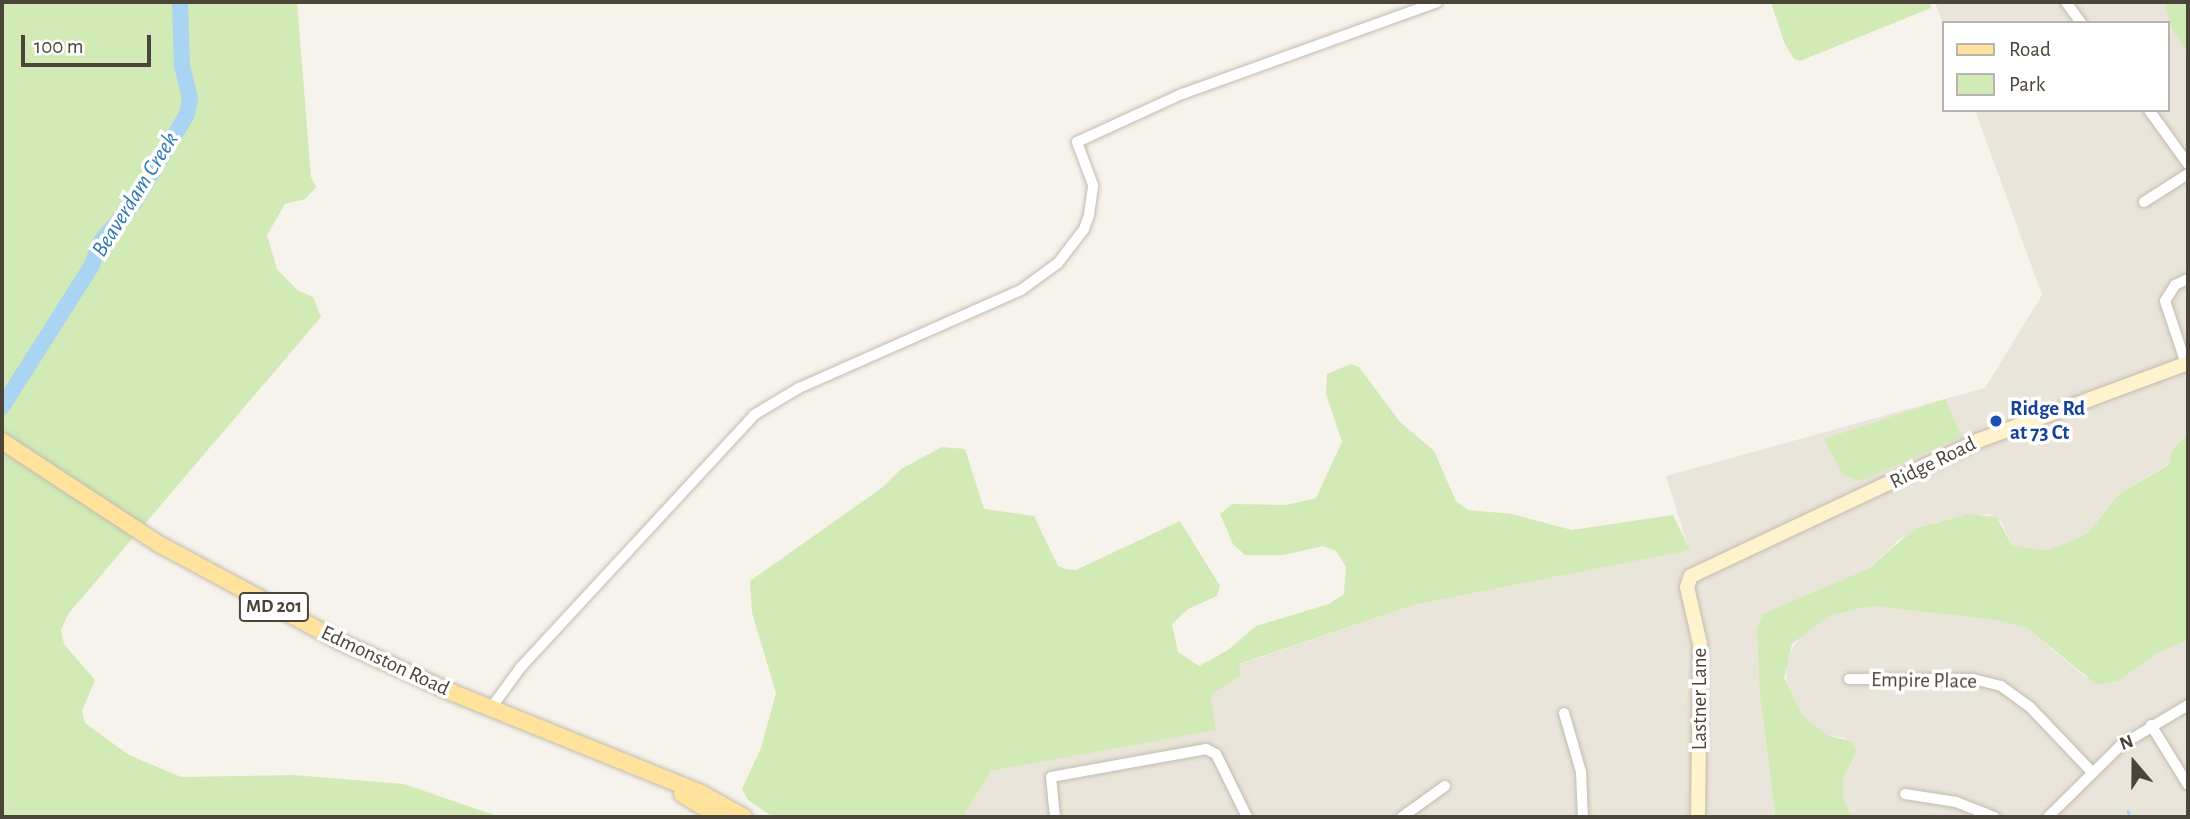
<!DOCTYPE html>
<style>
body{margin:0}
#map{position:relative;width:2190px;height:819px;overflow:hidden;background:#f6f3ec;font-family:"Alegreya Sans",sans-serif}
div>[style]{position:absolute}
.residential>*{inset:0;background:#eae5da}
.green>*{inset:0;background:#d2eab5}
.stream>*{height:2.5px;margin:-1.25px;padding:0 1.25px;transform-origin:1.25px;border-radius:1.25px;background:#a9d4f2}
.river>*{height:16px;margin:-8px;padding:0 8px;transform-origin:8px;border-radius:8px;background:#a9d4f2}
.roads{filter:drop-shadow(0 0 2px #c2bbae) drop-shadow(0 0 2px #c2bbae)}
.street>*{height:10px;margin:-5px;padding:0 5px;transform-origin:5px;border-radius:5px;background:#fff}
.secondary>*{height:14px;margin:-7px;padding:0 7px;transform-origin:7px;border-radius:7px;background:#fff3cd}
.primary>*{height:16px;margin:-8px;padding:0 8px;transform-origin:8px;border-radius:8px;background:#ffe39c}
.dots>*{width:19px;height:19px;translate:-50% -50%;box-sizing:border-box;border:4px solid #fff;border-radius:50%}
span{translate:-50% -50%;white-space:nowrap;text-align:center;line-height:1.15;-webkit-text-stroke:7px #fff;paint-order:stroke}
.shield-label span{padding:2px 5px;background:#fff;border:2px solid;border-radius:5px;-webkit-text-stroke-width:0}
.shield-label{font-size:19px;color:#4b4439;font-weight:700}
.transit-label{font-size:21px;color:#164399;font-weight:700}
.left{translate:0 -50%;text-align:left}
.street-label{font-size:21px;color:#4b4439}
.water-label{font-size:23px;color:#2e7ab2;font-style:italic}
.frame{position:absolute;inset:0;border:4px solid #4b4439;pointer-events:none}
.legend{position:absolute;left:1942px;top:21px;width:228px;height:91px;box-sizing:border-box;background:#fff;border:2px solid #b7b4b0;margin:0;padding:9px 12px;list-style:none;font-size:21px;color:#4b4439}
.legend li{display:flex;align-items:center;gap:14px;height:35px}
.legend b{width:35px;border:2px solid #b7b4b0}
.north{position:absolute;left:2099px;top:728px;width:70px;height:70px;-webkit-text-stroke:5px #fff;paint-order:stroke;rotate:340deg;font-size:19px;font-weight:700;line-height:28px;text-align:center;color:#4b4439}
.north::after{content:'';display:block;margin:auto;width:24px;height:32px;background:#4b4439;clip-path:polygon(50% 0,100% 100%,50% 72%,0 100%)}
.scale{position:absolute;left:21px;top:35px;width:130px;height:32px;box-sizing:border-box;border:4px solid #4b4439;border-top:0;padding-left:9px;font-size:21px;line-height:24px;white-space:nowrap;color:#4b4439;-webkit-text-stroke:5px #fff;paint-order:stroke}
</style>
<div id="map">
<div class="residential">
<i style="clip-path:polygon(1935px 2px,2164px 2px,2188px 54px,2188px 434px,2173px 449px,2168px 464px,2119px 494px,2088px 533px,2067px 543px,2047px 550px,2012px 546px,2001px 521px,1988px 514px,1936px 522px,1901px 538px,1868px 569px,1757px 630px,1763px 722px,1775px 817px,963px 817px,991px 771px,1215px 730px,1211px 695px,1241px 675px,1238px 665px,1413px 605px,1689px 550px,1666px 476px,1985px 388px,2042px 295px,1975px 110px,2167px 110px,2167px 23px,1943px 24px)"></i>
<i style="clip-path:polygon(1872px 606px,1995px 620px,2027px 628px,2085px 677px,2119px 681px,2157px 653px,2188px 640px,2188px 817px,1852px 817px,1843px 797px,1843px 781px,1851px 765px,1845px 738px,1827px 735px,1802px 715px,1787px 688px,1786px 660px,1803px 631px,1828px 616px)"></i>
</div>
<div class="green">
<i style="clip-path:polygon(2px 2px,297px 2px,311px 177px,316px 187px,305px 199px,285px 204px,267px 235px,277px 269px,297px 290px,313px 297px,321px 317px,69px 613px,61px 630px,64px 644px,95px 680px,82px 711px,85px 723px,129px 755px,181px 777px,293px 775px,404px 784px,500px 817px,2px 817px)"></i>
<i style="clip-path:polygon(1771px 2px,1930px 2px,1931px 8px,1800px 61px,1794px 59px,1784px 42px)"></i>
<i style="clip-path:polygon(2164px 2px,2188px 2px,2188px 54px,2173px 31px)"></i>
<i style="clip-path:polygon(1351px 364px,1359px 367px,1400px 422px,1434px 451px,1456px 501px,1468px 510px,1512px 514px,1572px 530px,1673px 515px,1690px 550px,1413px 605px,1239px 664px,1241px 675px,1211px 695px,1216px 730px,991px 771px,963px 817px,773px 817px,748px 800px,742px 789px,761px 748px,776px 693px,752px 613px,750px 581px,883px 487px,901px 469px,942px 447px,965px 449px,984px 509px,1034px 516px,1058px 566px,1065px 569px,1076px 570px,1180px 521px,1220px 586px,1217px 596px,1188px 609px,1172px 624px,1178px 652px,1199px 666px,1228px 650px,1256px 626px,1329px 604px,1344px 594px,1346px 567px,1336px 551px,1323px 546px,1284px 555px,1245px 555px,1233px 544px,1220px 514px,1232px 504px,1286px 505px,1316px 498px,1342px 442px,1326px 394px,1327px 374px)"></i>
<i style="clip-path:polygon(1945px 399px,1962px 436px,1861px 481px,1843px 475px,1824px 439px)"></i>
<i style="clip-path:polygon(2188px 434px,2188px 640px,2157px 653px,2119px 681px,2097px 685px,2027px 628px,1995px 620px,1872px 606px,1828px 616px,1792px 644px,1784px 678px,1802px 715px,1827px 735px,1853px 742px,1856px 752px,1843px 781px,1843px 797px,1852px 817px,1775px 817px,1760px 695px,1757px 630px,1763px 614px,1868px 569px,1914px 529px,1969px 514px,1997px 517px,2012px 546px,2047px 550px,2067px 543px,2088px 533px,2119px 494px,2168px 465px,2173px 449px)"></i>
</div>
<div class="stream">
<i style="left:2128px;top:811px;width:6px;rotate:72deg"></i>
</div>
<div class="river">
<i style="left:2px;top:407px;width:166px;rotate:-57.6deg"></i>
<i style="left:91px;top:267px;width:29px;rotate:-68deg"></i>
<i style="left:102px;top:240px;width:49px;rotate:-49.1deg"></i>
<i style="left:134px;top:203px;width:104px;rotate:-59.2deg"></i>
<i style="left:187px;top:114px;width:16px;rotate:-79deg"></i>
<i style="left:190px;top:98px;width:34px;rotate:-104deg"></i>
<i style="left:182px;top:65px;width:63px;rotate:-91.8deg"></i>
</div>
<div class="roads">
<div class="street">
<i style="left:2066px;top:2px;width:26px;rotate:54deg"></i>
<i style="left:2149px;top:110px;width:67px;rotate:54.2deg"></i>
<i style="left:2144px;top:202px;width:52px;rotate:-32.5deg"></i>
<i style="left:2186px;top:364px;width:66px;rotate:-108.4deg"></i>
<i style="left:2165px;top:301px;width:19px;rotate:-58deg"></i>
<i style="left:2175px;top:285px;width:14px;rotate:-25deg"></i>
<i style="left:1849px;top:679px;width:124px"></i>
<i style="left:1973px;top:679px;width:29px;rotate:14deg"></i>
<i style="left:2001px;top:686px;width:36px;rotate:36deg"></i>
<i style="left:2030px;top:707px;width:88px;rotate:46.4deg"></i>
<i style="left:491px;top:708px;width:51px;rotate:-53.8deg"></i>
<i style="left:521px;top:667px;width:343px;rotate:-47.2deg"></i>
<i style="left:754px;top:415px;width:52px;rotate:-31deg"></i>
<i style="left:799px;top:388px;width:243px;rotate:-23.8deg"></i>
<i style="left:1021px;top:290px;width:46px;rotate:-36.1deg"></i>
<i style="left:1058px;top:263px;width:43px;rotate:-52.6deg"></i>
<i style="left:1084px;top:229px;width:15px;rotate:-70deg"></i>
<i style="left:1089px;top:215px;width:30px;rotate:-82deg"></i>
<i style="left:1093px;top:185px;width:46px;rotate:-110.4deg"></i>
<i style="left:1077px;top:142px;width:115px;rotate:-24.6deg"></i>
<i style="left:1182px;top:94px;width:271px;rotate:-19.8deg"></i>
<i style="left:1564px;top:713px;width:61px;rotate:73.9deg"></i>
<i style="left:1581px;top:772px;width:45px;rotate:87.5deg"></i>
<i style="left:2151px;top:725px;width:70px;rotate:58.3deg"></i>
<i style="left:1905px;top:794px;width:52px;rotate:8.9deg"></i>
<i style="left:1956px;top:802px;width:41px;rotate:21.5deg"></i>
<i style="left:1055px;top:817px;width:40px;rotate:-95.7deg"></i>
<i style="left:1051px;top:777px;width:158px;rotate:-10.2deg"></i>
<i style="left:1206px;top:749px;width:11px;rotate:27deg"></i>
<i style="left:1216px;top:754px;width:70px;rotate:63.8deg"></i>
<i style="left:1402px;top:817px;width:53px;rotate:-35.8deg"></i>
<i style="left:2048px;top:817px;width:101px;rotate:-44.6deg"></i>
<i style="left:2120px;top:746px;width:79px;rotate:-31.1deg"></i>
</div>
<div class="secondary">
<i style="left:1698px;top:817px;width:173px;rotate:-89.3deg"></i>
<i style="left:1700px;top:644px;width:58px;rotate:-102.8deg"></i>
<i style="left:1687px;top:587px;width:12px;rotate:-70deg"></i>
<i style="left:1691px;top:576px;width:319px;rotate:-25.2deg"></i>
<i style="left:1980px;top:440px;width:222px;rotate:-20.3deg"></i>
</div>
<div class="primary">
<i style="left:2px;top:441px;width:188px;rotate:33.3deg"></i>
<i style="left:159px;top:544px;width:202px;rotate:28.3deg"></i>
<i style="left:337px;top:640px;width:120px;rotate:24.6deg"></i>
<i style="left:446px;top:690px;width:273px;rotate:22deg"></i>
<i style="left:699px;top:792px;width:51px;rotate:29.1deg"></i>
<i style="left:682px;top:794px;width:44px;rotate:31.9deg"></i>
</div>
</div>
<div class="dots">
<i style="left:1996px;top:421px;background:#1a4fb4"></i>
</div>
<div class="shield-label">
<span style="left:274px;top:607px">MD 201</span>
</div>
<div class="transit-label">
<span class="left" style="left:2010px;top:421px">Ridge Rd<br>at 73 Ct</span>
</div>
<div class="street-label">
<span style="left:1933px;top:463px;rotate:-26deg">Ridge Road</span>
<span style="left:385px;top:661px;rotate:25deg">Edmonston Road</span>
<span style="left:1924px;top:681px;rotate:1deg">Empire Place</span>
<span style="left:1700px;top:699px;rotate:-90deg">Lastner Lane</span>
</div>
<div class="water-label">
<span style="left:136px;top:195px;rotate:-58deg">Beaverdam Creek</span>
</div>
<div class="frame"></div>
<ul class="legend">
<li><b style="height:9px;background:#ffe39c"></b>Road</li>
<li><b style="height:19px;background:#d2eab5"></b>Park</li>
</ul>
<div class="north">N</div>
<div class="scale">100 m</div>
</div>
